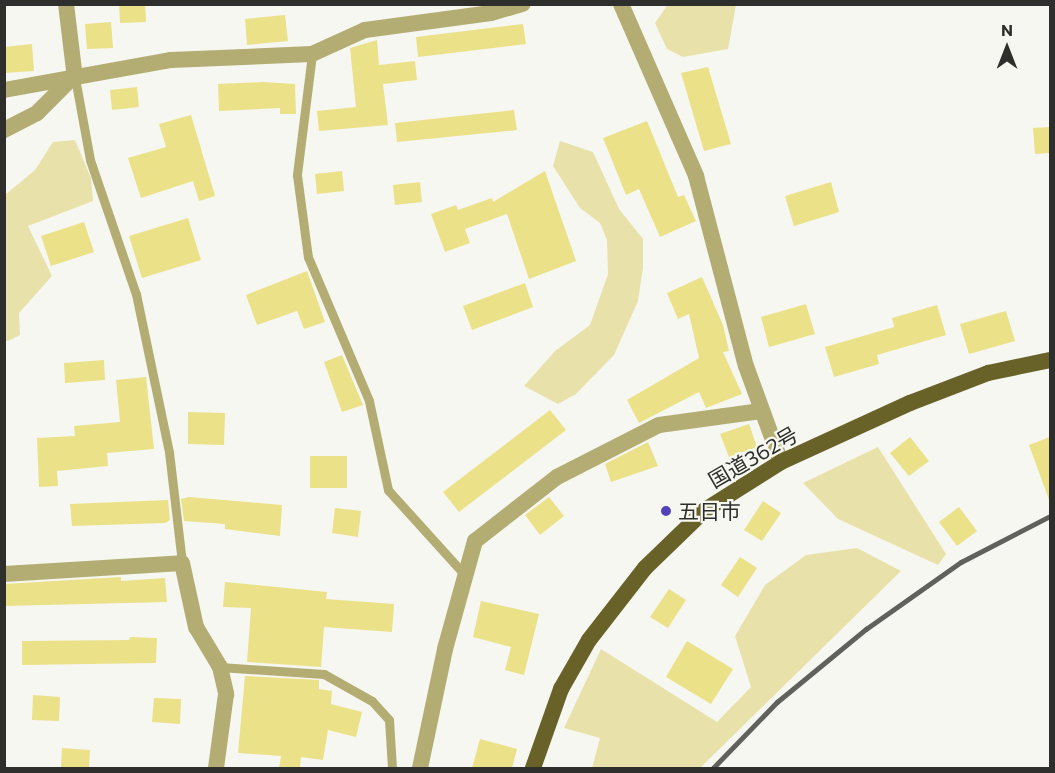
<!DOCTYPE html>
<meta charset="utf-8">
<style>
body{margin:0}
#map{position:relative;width:1055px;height:773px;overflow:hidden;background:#f7f7f1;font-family:Commissioner,"Noto Sans JP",sans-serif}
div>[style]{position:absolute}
.green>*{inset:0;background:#e8e2aa}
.building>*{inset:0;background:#ebe189}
.service>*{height:9px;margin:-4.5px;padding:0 4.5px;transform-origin:4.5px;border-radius:4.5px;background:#b3ad73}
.minor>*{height:16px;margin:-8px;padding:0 8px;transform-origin:8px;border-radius:8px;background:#b3ad73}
.tertiary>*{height:16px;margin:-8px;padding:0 8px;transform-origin:8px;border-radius:8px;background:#b3ad73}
.trunk>*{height:16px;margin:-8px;padding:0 8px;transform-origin:8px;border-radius:8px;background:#686229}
.rail>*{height:4.5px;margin:-2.25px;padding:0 2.25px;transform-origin:2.25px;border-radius:2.25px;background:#60605d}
.dots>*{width:16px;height:16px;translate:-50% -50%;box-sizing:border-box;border:3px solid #f7f7f1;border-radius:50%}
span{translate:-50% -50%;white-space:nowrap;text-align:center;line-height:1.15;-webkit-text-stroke:4.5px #f7f7f1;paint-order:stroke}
.street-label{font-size:21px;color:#2e2e2c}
.poi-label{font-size:21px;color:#2e2e2c}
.left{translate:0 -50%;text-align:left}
.frame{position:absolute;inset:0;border:6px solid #2e2e2c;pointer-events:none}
.north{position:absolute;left:977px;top:18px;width:60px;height:60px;-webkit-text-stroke:4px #f7f7f1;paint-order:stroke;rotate:0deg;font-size:16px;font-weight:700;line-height:24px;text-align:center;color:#2e2e2c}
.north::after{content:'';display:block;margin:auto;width:21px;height:27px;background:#2e2e2c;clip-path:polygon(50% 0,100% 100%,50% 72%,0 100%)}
</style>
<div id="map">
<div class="green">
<i style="clip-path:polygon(668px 4px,736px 5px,728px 49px,683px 57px,667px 49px,655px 23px)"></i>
<i style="clip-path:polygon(75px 140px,91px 178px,93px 201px,28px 226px,52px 276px,19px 313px,20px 335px,8px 341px,4px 339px,5px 195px,35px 170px,53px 142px)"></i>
<i style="clip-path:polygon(560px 141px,593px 152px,619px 209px,643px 239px,643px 268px,638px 301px,614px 355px,576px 394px,558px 404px,524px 386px,555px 351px,590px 325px,608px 274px,607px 240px,600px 223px,580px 208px,553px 166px)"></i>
<i style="clip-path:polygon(878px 447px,946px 554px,938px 565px,838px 519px,803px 483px)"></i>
<i style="clip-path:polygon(857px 548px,901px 571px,700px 768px,592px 768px,600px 738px,564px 728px,601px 649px,717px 722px,751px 687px,735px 636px,765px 585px,806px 555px)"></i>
</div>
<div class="building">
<i style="clip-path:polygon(119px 4px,145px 4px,146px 22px,120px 23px)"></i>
<i style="clip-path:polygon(285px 15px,288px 41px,247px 45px,245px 19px)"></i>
<i style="clip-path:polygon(111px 22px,113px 48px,87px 49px,85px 24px)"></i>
<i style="clip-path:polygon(523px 24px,526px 44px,418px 57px,416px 37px)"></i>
<i style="clip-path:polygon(377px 40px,379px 65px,415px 61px,417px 80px,383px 84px,388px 125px,319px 131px,317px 111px,356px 107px,350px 48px)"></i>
<i style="clip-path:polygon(32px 44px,34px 71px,4px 73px,4px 47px)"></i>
<i style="clip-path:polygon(708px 67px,731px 144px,704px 151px,681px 73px)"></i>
<i style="clip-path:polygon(263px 82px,295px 84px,296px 114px,280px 114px,280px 108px,219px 111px,218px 84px)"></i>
<i style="clip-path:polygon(137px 87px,139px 107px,112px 110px,110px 90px)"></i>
<i style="clip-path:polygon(514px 110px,517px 130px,397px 142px,395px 123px)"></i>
<i style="clip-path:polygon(191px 115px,215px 196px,199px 201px,193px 181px,141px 198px,128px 158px,166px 147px,159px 124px)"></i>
<i style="clip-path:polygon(647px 121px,678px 197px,684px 195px,696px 221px,660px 237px,639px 189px,626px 195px,603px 138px)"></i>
<i style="clip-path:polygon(1050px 127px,1050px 153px,1035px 154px,1033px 128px)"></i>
<i style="clip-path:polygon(342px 171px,344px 191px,317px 194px,315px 174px)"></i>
<i style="clip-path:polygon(545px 171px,576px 261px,529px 279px,507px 214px,465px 229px,470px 243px,445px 252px,431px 214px,456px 205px,458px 210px,492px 198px,493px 202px)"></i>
<i style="clip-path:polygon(420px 182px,422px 202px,395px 205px,393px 185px)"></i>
<i style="clip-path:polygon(831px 182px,839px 212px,794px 226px,785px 196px)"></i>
<i style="clip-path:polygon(188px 218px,201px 260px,142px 278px,129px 236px)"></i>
<i style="clip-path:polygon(84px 222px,94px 252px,51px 266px,41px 236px)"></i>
<i style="clip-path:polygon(307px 271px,325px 322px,304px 329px,297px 311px,257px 325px,246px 295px)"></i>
<i style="clip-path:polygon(702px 277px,723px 325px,729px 351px,723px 352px,742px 394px,706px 408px,699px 392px,639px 423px,627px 400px,699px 358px,689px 314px,678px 319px,667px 293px)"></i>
<i style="clip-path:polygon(525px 283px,533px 307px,472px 330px,463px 306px)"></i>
<i style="clip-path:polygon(806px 304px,815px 334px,769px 347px,761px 317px)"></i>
<i style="clip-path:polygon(937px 305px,946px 335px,877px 355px,879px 364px,834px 377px,825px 347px,894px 327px,892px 318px)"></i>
<i style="clip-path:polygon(1006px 311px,1015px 341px,969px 354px,960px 324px)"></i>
<i style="clip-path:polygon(342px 355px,363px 405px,342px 412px,324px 362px)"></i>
<i style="clip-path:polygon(104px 360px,105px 380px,65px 383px,64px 363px)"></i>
<i style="clip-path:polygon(146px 377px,154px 449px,107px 453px,108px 466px,57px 471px,58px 486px,39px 487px,37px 438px,75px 436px,74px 426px,120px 422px,116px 380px)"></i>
<i style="clip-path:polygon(550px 410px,566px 430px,459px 512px,443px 492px)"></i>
<i style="clip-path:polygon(188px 412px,225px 413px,224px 445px,188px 444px)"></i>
<i style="clip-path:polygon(749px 424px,757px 447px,729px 457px,720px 434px)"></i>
<i style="clip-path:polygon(910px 437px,929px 461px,909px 476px,890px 453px)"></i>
<i style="clip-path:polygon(1050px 437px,1050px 500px,1049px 500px,1029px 445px)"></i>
<i style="clip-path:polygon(648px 442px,658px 466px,611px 482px,605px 464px)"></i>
<i style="clip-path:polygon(310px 456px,347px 456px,347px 488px,310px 488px)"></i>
<i style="clip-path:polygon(189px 497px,282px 505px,280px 536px,225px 529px,225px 524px,184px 521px,181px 499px)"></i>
<i style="clip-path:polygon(549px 497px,564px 516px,540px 535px,525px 515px)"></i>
<i style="clip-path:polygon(168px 500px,170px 520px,165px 523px,72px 526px,70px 504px)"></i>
<i style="clip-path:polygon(763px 501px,781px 513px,762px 541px,744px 530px)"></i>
<i style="clip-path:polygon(959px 507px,977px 531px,957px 546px,939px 522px)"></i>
<i style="clip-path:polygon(335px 508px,361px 511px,358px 537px,332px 533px)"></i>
<i style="clip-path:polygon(740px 557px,757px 568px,738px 597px,721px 585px)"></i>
<i style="clip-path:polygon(121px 577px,121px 581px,165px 578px,167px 602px,4px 606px,4px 584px)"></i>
<i style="clip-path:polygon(225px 582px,327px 592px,326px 599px,394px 604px,392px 632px,324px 627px,321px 667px,247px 662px,251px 608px,223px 607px)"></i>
<i style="clip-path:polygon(669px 589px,686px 600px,668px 628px,650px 617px)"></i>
<i style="clip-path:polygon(481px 601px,539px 614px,524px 675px,505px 670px,511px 647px,473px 637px)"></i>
<i style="clip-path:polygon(130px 637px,157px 638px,156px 663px,22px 665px,22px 641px,129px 640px)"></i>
<i style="clip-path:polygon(687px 641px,733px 669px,711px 704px,666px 677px)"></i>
<i style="clip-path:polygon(245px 676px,319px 680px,319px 689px,332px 691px,331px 704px,362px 712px,356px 737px,328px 730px,323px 760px,301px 757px,300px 768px,279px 768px,281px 756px,238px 753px)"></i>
<i style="clip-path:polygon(33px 695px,60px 697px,59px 721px,32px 720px)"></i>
<i style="clip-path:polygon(154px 698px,181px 699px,180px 724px,152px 722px)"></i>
<i style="clip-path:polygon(480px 739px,517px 749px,512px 768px,472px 768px)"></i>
<i style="clip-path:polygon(62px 748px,90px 750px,89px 768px,61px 768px)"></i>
</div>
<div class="service">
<i style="left:312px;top:54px;width:122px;rotate:97.1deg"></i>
<i style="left:297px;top:175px;width:83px;rotate:82.4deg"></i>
<i style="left:308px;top:257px;width:156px;rotate:67deg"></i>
<i style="left:369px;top:401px;width:91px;rotate:77.9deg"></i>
<i style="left:388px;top:490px;width:113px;rotate:47.9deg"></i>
<i style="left:75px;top:78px;width:83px;rotate:79.6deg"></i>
<i style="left:90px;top:160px;width:142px;rotate:71.1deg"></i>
<i style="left:136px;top:294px;width:161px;rotate:78.2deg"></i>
<i style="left:169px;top:452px;width:112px;rotate:83.3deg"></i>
<i style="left:220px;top:667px;width:104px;rotate:3.9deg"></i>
<i style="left:324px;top:674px;width:55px;rotate:29.4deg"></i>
<i style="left:372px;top:701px;width:25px;rotate:48deg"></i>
<i style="left:389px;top:720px;width:48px;rotate:86.4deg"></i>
</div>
<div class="minor">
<i style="left:66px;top:4px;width:75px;rotate:83.1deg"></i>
<i style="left:4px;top:90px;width:170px;rotate:-10.2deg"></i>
<i style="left:171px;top:60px;width:141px;rotate:-2.4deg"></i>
<i style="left:312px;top:54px;width:58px;rotate:-24.4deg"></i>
<i style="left:365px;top:30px;width:127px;rotate:-7.7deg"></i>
<i style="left:491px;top:13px;width:33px;rotate:-16deg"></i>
<i style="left:4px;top:130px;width:37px;rotate:-27deg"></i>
<i style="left:37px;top:113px;width:45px;rotate:-45deg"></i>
<i style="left:4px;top:574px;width:178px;rotate:-3.5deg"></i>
<i style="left:182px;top:563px;width:66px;rotate:77.7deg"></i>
<i style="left:196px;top:627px;width:47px;rotate:59deg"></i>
<i style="left:220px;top:667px;width:28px;rotate:77deg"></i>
<i style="left:226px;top:694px;width:75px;rotate:97.7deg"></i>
<i style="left:420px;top:768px;width:122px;rotate:-78.1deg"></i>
<i style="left:445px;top:649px;width:112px;rotate:-74.5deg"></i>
<i style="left:475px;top:541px;width:104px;rotate:-38deg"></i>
<i style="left:557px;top:477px;width:114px;rotate:-27deg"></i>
<i style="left:659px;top:425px;width:103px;rotate:-7.8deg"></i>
</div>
<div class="tertiary">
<i style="left:621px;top:4px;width:188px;rotate:66.4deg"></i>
<i style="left:696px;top:176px;width:196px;rotate:75.3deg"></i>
<i style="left:746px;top:366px;width:102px;rotate:70deg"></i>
</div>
<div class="trunk">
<i style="left:533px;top:768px;width:84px;rotate:-70.5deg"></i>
<i style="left:561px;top:689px;width:56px;rotate:-60.3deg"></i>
<i style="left:589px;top:640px;width:91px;rotate:-52.1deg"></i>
<i style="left:645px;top:568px;width:83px;rotate:-44deg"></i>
<i style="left:705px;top:510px;width:90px;rotate:-32.3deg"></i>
<i style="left:781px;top:462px;width:142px;rotate:-24.6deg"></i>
<i style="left:910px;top:403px;width:84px;rotate:-21deg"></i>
<i style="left:988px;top:373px;width:63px;rotate:-11.8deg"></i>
</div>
<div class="rail">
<i style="left:713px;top:768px;width:92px;rotate:-45.9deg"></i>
<i style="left:777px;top:702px;width:115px;rotate:-39.4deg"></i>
<i style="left:866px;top:629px;width:116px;rotate:-35.2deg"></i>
<i style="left:961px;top:562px;width:100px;rotate:-27.3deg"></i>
</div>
<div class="dots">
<i style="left:666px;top:511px;background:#5243ba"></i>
</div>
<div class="street-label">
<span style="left:753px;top:457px;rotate:-30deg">国道362号</span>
</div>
<div class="poi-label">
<span class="left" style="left:678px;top:511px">五日市</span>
</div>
<div class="frame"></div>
<div class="north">N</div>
</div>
